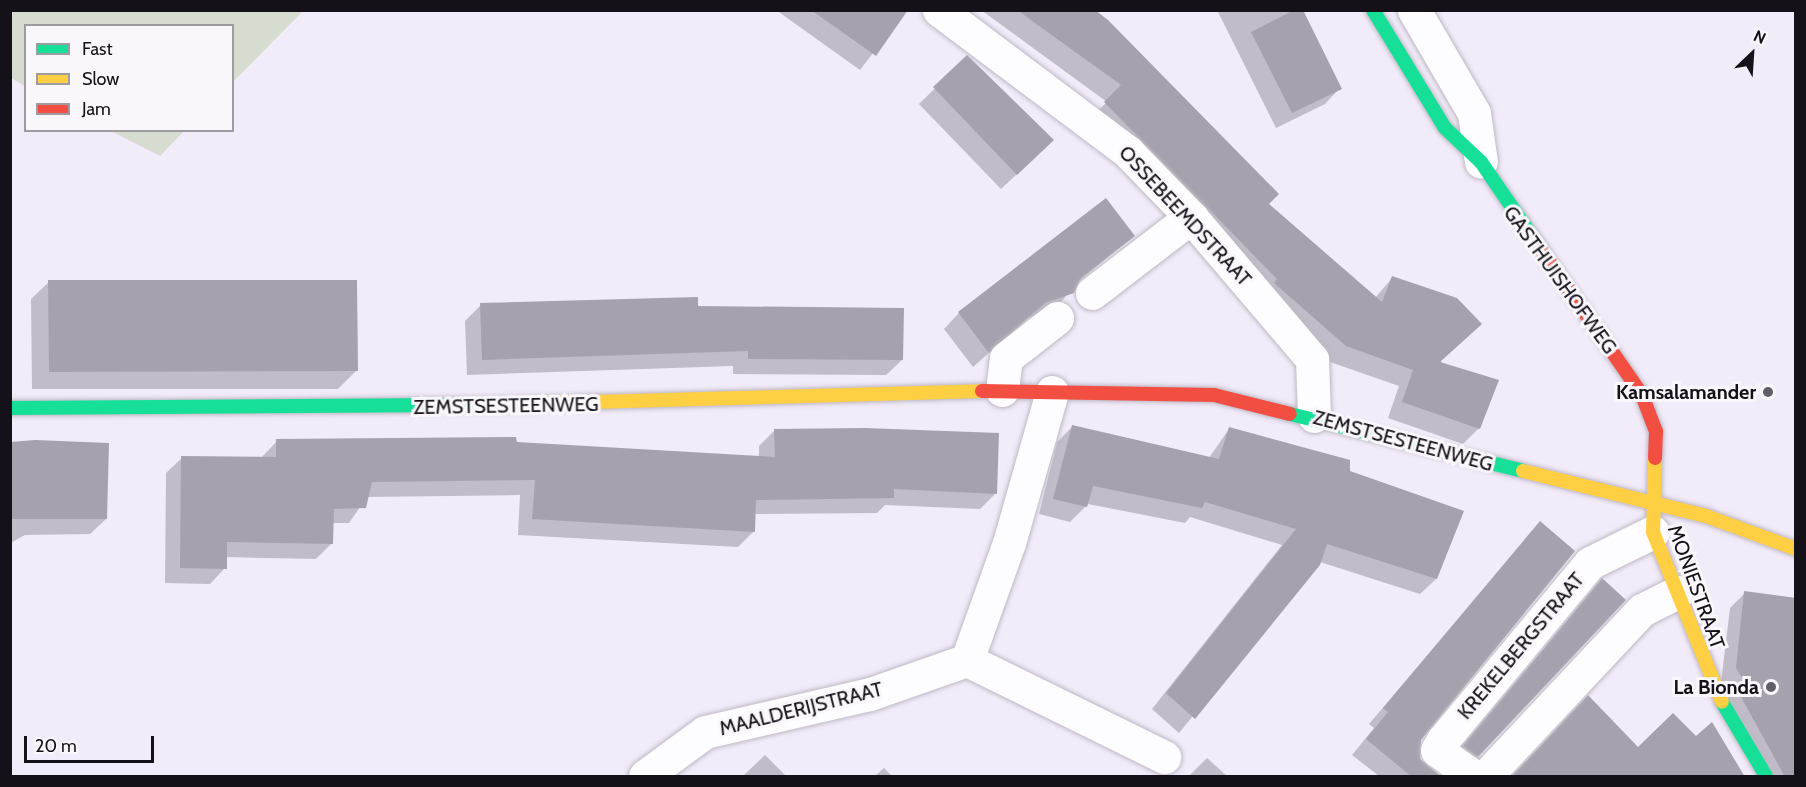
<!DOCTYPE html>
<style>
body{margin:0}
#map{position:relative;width:1806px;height:787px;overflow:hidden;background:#f2ebf9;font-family:Cabin,sans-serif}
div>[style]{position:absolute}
.green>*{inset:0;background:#d6dccf}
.shadow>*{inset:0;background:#0003}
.building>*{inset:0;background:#a6a1ad}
.roads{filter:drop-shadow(0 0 2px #beb8c4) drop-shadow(0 0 2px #beb8c4)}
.street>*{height:33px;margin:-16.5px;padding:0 16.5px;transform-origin:16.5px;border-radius:16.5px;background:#fdfcfe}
.fast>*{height:14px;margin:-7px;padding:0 7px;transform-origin:7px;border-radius:7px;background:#16e098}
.slow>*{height:14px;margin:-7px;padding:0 7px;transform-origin:7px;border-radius:7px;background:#ffcf43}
.jam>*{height:14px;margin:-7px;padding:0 7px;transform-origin:7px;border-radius:7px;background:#f24e42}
.dots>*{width:16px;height:16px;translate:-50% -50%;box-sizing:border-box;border:3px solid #faf7fc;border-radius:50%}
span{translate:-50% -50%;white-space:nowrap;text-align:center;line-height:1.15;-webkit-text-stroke:6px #faf7fc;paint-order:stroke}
.street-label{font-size:20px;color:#151119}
.poi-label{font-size:20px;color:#151119;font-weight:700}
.right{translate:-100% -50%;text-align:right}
.frame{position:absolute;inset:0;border:12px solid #151119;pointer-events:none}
.legend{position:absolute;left:24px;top:24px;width:210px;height:108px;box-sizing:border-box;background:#faf7fc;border:2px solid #9e9ba1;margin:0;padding:8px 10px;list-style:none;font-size:18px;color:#151119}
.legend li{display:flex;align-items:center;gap:12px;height:30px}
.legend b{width:30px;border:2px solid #9e9ba1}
.north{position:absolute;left:1722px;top:24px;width:60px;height:60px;-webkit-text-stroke:4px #faf7fc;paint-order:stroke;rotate:25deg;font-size:16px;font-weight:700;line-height:24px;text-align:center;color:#151119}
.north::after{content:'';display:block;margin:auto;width:21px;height:27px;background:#151119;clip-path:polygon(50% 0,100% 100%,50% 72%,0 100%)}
.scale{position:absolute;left:24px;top:736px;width:130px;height:27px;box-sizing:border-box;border:3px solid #151119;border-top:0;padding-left:8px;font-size:18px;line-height:21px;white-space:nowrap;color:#151119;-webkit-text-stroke:4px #faf7fc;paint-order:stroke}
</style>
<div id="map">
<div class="green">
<i style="clip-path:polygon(10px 11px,11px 10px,303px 11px,233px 82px,232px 26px,26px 26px,25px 86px,11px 78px)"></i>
<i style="clip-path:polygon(111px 131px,184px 130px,184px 131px,160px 156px)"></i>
</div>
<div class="shadow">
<i style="clip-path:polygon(776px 10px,906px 10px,860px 70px)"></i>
<i style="clip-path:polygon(981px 10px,1092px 10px,1267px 204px,1375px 298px,1393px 277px,1479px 428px,1463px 444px,1388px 418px,1399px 386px,1330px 362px,1259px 299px,1089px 119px,1107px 102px)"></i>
<i style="clip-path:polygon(1217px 10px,1299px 10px,1340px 88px,1325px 104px,1276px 128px)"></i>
<i style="clip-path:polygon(967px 57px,1037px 155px,1001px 189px,919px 104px)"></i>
<i style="clip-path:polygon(1133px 236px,1077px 283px,1056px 308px,1028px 318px,973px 367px,944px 329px,959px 313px)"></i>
<i style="clip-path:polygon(49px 282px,356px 371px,338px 389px,32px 389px,31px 299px)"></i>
<i style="clip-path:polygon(481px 305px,697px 308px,902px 360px,886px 375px,733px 374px,733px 366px,467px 375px,465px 321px)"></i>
<i style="clip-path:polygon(1073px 426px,1209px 458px,1229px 429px,1462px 511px,1436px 579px,1420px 594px,1320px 562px,1179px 733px,1152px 709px,1282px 545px,1190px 517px,1185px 523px,1088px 504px,1070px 522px,1039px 514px,1057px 442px)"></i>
<i style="clip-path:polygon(775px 430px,995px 494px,980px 509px,885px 505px,877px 513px,754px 514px,753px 532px,738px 547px,518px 535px,520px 495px,367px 497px,349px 523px,332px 523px,332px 543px,316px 559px,225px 557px,225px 568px,210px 584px,165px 583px,166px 473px,182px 458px,261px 458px,277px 441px,515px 444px,759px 457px,759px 446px)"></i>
<i style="clip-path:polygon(10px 445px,106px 519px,90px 534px,25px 535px,10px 543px)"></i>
<i style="clip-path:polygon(1540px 523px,1420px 740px,1417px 750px,1424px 766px,1440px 776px,1379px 776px,1352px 755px,1374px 728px,1369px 724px)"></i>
<i style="clip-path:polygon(1602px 580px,1477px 756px,1462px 771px,1448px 762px)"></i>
<i style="clip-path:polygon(1745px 593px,1796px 776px,1764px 776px,1721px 683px,1730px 608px)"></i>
<i style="clip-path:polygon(765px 755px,786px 776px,743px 776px)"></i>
<i style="clip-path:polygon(1207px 758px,1227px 776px,1189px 776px)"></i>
<i style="clip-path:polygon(884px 768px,892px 776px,875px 776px)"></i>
</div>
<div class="building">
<i style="clip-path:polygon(811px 10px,908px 10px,876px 56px)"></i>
<i style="clip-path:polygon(1017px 10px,1095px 10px,1108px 20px,1279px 194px,1269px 204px,1382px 302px,1392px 276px,1457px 298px,1482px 324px,1440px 362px,1499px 380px,1480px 429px,1402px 402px,1413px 370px,1346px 346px,1274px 283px,1277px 279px,1104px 102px,1121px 85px)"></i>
<i style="clip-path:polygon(1294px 10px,1303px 10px,1342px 89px,1292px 113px,1251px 32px)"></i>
<i style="clip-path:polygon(967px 55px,1054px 140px,1017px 175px,933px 87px)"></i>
<i style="clip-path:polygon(1106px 198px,1135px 236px,1081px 278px,1074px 293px,1045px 303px,989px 353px,958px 312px)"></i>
<i style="clip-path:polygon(48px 280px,357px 280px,358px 371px,49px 372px)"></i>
<i style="clip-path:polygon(698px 297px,698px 306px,904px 308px,903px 360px,748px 359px,748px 351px,482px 360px,480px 303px)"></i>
<i style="clip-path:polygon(1072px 425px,1219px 459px,1229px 427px,1350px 460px,1350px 471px,1464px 511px,1437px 579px,1327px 544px,1320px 565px,1195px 719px,1166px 693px,1296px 529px,1205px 502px,1202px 508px,1093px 486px,1087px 507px,1053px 499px)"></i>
<i style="clip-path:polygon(865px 428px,999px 433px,997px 494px,894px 489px,894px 498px,756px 500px,755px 532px,532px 519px,535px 480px,372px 482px,366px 508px,334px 509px,333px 544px,227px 542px,227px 569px,180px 568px,181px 456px,276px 457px,276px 439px,516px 437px,517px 442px,775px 457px,774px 429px)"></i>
<i style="clip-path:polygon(35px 440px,109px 443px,107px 519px,10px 519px,10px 442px)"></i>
<i style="clip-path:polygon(1540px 521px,1575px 551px,1421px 740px,1420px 759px,1442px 777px,1412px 777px,1366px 739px,1388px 712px,1383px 708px)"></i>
<i style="clip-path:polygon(1602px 578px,1626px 600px,1478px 757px,1463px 746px)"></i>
<i style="clip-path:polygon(1744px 591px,1796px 598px,1796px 777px,1785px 777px,1740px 695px,1748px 688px,1736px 668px)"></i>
<i style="clip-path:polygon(1588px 695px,1638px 747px,1673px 713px,1696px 736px,1712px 722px,1745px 777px,1511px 777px)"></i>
</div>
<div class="roads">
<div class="street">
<i style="left:939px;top:10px;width:236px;rotate:36.9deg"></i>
<i style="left:1128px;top:152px;width:91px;rotate:45.9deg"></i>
<i style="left:1191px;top:217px;width:187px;rotate:49.6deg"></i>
<i style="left:1312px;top:359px;width:57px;rotate:88deg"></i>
<i style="left:1414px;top:10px;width:119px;rotate:59.8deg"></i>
<i style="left:1474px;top:113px;width:49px;rotate:81.9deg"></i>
<i style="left:1092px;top:293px;width:125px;rotate:-37.5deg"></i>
<i style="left:1002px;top:390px;width:32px;rotate:-83deg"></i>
<i style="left:1006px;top:358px;width:65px;rotate:-38.1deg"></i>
<i style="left:967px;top:660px;width:220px;rotate:26.2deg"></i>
<i style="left:645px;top:776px;width:74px;rotate:-36.3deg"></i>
<i style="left:705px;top:732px;width:169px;rotate:-13deg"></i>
<i style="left:870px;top:694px;width:103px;rotate:-19.3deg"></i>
<i style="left:967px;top:660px;width:124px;rotate:-70.3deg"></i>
<i style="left:1009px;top:543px;width:157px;rotate:-74.1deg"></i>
<i style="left:1473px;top:776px;width:44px;rotate:-144.2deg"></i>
<i style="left:1437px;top:750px;width:12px;rotate:-59deg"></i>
<i style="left:1443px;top:740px;width:230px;rotate:-50.3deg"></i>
<i style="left:1590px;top:563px;width:70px;rotate:-26.2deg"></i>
<i style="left:1486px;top:776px;width:228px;rotate:-46.8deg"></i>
<i style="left:1642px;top:610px;width:40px;rotate:-26.6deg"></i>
</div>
<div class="fast">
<i style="left:1373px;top:10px;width:138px;rotate:58.6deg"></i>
<i style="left:1445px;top:128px;width:50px;rotate:43.4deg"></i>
<i style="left:1481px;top:162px;width:104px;rotate:55.5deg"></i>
<i style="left:10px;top:408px;width:475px;rotate:-0.4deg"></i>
<i style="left:1290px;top:414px;width:240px;rotate:13.7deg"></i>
<i style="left:1722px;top:702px;width:86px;rotate:59.3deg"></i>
</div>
<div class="slow">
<i style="left:485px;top:405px;width:497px;rotate:-1.6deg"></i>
<i style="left:1655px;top:458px;width:74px;rotate:91.5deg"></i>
<i style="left:1653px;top:532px;width:183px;rotate:67.9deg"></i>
<i style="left:1523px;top:471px;width:188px;rotate:13.8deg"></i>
<i style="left:1706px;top:516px;width:96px;rotate:20.1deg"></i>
</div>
<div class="jam">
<i style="left:1540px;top:248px;width:179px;rotate:55.2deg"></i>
<i style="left:1642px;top:395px;width:39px;rotate:69deg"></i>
<i style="left:1656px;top:431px;width:27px;rotate:92deg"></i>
<i style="left:982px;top:391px;width:232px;rotate:1deg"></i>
<i style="left:1214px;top:395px;width:78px;rotate:14deg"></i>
</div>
</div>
<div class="dots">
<i style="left:1768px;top:392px;background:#625d67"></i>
<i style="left:1771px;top:687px;background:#625d67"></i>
</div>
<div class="street-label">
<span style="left:1185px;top:216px;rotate:47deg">OSSEBEEMDSTRAAT</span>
<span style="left:1560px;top:280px;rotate:54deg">GASTHUISHOFWEG</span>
<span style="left:506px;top:406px;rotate:-1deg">ZEMSTSESTEENWEG</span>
<span style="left:1403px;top:441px;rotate:15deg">ZEMSTSESTEENWEG</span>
<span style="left:1696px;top:587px;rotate:70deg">MONIESTRAAT</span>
<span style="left:1521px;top:646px;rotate:-50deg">KREKELBERGSTRAAT</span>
<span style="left:801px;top:709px;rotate:-14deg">MAALDERIJSTRAAT</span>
</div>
<div class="poi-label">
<span class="right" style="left:1756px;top:392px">Kamsalamander</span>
<span class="right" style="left:1759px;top:687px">La Bionda</span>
</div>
<div class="frame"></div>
<ul class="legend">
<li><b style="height:8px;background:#16e098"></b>Fast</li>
<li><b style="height:8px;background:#ffcf43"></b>Slow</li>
<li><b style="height:8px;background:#f24e42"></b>Jam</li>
</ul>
<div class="north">N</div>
<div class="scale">20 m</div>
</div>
